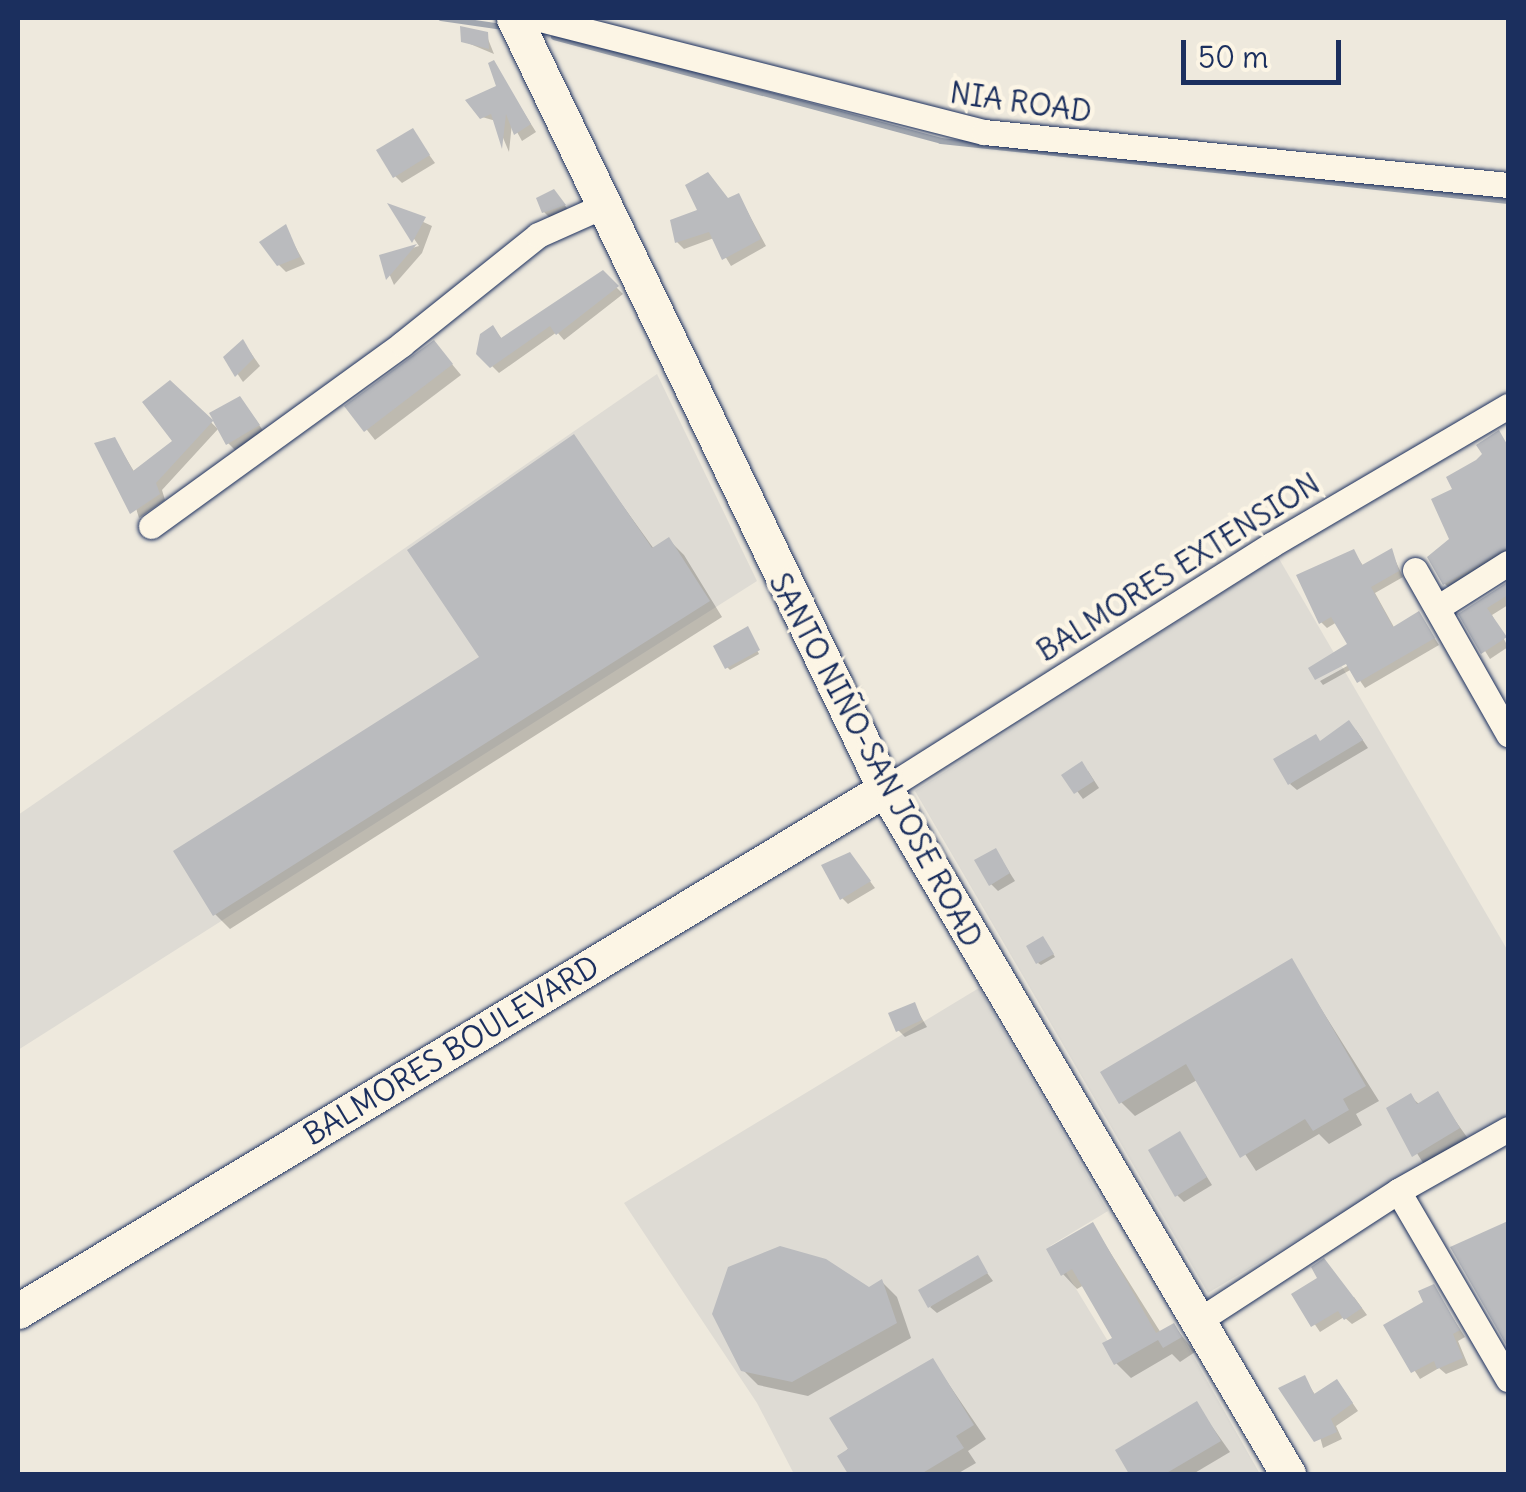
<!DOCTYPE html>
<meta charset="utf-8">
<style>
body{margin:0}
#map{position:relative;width:1526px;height:1492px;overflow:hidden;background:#eee9dd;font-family:Delius,sans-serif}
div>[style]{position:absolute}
.built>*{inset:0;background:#dedbd4}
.shadow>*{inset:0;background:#0003}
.stream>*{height:6px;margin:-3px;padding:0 3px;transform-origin:3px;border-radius:3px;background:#a2a7af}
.building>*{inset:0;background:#babbbe}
.roads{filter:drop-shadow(0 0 2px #1b2f5e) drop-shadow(0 0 2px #1b2f5e)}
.minor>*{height:25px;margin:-12.5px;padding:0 12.5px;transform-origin:12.5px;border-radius:12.5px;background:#fcf5e5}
.secondary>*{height:35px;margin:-17.5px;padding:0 17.5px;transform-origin:17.5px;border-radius:17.5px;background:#fcf5e5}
span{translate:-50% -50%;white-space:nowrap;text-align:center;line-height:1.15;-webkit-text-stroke:9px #fcf5e5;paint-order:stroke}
.street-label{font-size:30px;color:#1b2f5e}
.frame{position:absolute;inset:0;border:20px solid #1b2f5e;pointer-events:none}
.scale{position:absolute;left:1181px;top:40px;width:160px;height:45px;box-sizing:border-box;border:5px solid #1b2f5e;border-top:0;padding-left:12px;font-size:30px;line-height:35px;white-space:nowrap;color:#1b2f5e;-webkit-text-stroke:8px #fcf5e5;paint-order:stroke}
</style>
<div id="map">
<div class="built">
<i style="clip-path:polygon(657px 374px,757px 581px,18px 1050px,18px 815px)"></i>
<i style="clip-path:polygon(1278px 557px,1508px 951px,1508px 1114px,1208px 1293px,915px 791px)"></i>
<i style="clip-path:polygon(979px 988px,1108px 1211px,1050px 1246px,1120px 1361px,1176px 1326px,1260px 1474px,794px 1474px,757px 1403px,624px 1203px)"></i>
</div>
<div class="shadow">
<i style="clip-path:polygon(486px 34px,494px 54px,463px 41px)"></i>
<i style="clip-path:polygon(493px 63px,536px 132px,522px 141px,512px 123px,509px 152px,496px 121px,482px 117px,499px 88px)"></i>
<i style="clip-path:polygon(412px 131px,435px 163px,402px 183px,395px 176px)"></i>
<i style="clip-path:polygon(739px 196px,766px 246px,731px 266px,714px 238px,684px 249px,677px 242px,701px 211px)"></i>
<i style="clip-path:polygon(560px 199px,570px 212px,551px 219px,544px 212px)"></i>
<i style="clip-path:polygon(393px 208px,432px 226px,422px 253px,394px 285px,382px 257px,419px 246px)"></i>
<i style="clip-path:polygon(285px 228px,305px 264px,286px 272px,279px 265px)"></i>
<i style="clip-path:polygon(602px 273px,623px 294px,564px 340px,557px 332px,499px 373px,479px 353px,493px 328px,503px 340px)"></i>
<i style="clip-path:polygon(243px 342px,260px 366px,243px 382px,226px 357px)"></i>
<i style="clip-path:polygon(442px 352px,461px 375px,375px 440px,348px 406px)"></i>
<i style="clip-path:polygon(170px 383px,218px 429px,162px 490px,165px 500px,139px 518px,115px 440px,135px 473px,175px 442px)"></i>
<i style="clip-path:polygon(246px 406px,264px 432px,235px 450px,228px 443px)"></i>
<i style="clip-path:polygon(574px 438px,654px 549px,669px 540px,684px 555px,722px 617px,230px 929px,215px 914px,483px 658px)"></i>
<i style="clip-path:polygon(1504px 440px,1508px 560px,1451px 590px,1445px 584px,1456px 491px)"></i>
<i style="clip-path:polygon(1391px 551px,1403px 577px,1375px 593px,1395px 629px,1419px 614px,1439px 645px,1365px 688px,1352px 669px,1323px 685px,1320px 681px,1358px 660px,1337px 622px,1327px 628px,1321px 622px,1354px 552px,1364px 567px)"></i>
<i style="clip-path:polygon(1506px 587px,1508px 605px,1492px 615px,1508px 647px,1490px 659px,1462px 614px)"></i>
<i style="clip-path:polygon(747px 630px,759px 654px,730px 670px,727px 667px)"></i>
<i style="clip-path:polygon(1356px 730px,1368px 748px,1297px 790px,1290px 784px,1322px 743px)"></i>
<i style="clip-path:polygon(1088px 771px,1099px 788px,1083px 799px,1065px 775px)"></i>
<i style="clip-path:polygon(996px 851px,1015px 881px,998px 891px,991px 884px)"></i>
<i style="clip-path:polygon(855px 861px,875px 888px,848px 904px,842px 898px)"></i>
<i style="clip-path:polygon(1046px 942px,1055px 957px,1041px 965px,1038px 963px)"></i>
<i style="clip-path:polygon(1291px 961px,1379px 1101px,1356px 1114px,1362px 1125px,1329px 1144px,1319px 1134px,1256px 1171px,1197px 1080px,1135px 1116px,1121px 1102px)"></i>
<i style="clip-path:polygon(914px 1005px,927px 1027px,905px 1037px,898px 1030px)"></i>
<i style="clip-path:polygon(1437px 1095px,1469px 1140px,1425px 1166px,1389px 1109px,1410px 1096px,1420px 1105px)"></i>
<i style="clip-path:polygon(1180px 1134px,1212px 1185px,1184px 1202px,1177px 1195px)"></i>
<i style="clip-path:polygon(1508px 1223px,1508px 1343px,1453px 1248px)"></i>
<i style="clip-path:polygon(1093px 1225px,1161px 1333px,1174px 1326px,1195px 1352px,1180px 1362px,1172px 1354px,1131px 1378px,1116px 1363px,1115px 1339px,1084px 1285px,1077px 1289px,1063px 1274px)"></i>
<i style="clip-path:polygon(977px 1259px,993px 1281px,937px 1313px,930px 1307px)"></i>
<i style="clip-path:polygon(882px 1282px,897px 1297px,911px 1338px,808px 1396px,758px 1385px,743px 1370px)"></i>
<i style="clip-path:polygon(1433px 1287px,1465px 1337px,1458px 1341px,1468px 1365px,1446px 1374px,1439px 1368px,1420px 1379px,1386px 1326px,1427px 1303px)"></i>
<i style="clip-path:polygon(1295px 1295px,1354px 1297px,1367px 1315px,1352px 1324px,1344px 1317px,1320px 1332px)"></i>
<i style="clip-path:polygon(933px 1361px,986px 1439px,968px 1451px,976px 1463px,957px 1474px,851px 1474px,840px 1457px)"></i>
<i style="clip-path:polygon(1304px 1378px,1316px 1396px,1343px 1389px,1358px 1411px,1336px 1426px,1342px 1439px,1323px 1448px)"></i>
<i style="clip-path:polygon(1196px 1404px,1230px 1452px,1193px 1474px,1132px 1474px,1118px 1451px)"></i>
</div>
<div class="stream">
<i style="left:441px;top:18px;width:63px;rotate:8.3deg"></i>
<i style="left:554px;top:37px;width:401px;rotate:15deg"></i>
<i style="left:941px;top:141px;width:570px;rotate:6.04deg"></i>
</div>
<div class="building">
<i style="clip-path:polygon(460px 26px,488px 32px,489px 49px,461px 42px)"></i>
<i style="clip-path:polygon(494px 60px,531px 124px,514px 135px,506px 114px,502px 149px,491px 114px,480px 119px,465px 100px,496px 86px,488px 63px)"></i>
<i style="clip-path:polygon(413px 128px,430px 155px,393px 178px,376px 150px)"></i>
<i style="clip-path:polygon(708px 172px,728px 198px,739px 193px,761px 239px,722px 260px,709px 232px,675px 243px,670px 220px,697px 210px,685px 185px)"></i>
<i style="clip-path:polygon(554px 189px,566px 205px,542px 213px,536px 198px)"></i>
<i style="clip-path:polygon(387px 203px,426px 217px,412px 243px)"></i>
<i style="clip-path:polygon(286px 224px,300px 257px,277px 266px,259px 242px)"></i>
<i style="clip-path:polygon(417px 244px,386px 280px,379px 255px)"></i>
<i style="clip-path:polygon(603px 270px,619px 286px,556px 335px,550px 326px,490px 368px,476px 354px,480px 334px,493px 325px,501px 338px)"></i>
<i style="clip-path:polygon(243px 339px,254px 358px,235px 377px,223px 357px)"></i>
<i style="clip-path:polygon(434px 340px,453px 364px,364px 432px,344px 406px)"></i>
<i style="clip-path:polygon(170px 380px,213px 420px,209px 413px,240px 396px,260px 425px,226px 445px,213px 421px,156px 483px,160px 494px,130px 514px,94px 443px,115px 437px,133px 471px,172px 441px,142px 402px)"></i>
<i style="clip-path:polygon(1499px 430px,1508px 446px,1508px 547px,1443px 585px,1427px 557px,1449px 539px,1431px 499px,1452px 489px,1446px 477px,1476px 460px,1482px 454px,1476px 445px)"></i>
<i style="clip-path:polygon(574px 434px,652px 548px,669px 537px,710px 601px,213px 916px,173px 851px,479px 657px,407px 550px)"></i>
<i style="clip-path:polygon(1392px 548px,1399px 571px,1371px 587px,1393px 627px,1419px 611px,1435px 638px,1357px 683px,1346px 664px,1315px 680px,1308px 668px,1347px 644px,1331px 617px,1319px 624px,1296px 575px,1354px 549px,1362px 565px)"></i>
<i style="clip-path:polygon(1506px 583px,1508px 595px,1487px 608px,1507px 637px,1481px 654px,1458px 614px)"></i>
<i style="clip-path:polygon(748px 626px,760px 650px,725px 669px,713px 646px)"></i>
<i style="clip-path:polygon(1349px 720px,1363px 740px,1288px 785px,1273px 759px,1316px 734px,1320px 741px)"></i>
<i style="clip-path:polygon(1082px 761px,1094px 781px,1074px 794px,1061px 775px)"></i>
<i style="clip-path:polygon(996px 848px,1010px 873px,989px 886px,974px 860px)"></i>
<i style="clip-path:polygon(850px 852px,871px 881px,840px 900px,821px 865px)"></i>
<i style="clip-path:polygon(1043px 936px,1054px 954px,1036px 964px,1026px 946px)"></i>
<i style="clip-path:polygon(1292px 958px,1366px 1086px,1343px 1099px,1349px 1110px,1313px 1131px,1305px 1119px,1240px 1158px,1186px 1064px,1119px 1104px,1100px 1072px)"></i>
<i style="clip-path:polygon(915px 1002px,922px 1020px,896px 1032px,888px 1013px)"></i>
<i style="clip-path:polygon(1438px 1091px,1460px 1128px,1412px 1157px,1386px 1108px,1411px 1093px,1417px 1104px)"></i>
<i style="clip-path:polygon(1180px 1131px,1207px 1177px,1175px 1197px,1148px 1150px)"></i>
<i style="clip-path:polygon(1508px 1221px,1508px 1348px,1450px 1247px)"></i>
<i style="clip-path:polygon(1093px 1222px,1156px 1333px,1174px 1323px,1182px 1337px,1163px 1348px,1158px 1340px,1114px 1365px,1102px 1343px,1112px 1338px,1072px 1269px,1061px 1276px,1046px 1249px)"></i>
<i style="clip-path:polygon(780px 1246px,826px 1259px,869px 1287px,882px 1279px,897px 1323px,792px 1382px,741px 1371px,712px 1314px,728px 1267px)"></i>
<i style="clip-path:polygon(978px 1255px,988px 1273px,928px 1308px,918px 1290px)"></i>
<i style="clip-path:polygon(1324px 1258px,1362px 1308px,1344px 1320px,1338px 1311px,1311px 1327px,1291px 1294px,1317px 1278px,1311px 1267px)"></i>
<i style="clip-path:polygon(1434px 1284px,1460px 1330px,1453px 1334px,1463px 1358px,1437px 1369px,1434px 1361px,1411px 1373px,1383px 1325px,1423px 1302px,1418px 1291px)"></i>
<i style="clip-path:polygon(933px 1358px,974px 1425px,956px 1436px,964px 1448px,921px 1474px,848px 1474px,837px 1456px,848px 1449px,829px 1418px)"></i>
<i style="clip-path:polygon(1305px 1375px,1314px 1394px,1337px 1379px,1353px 1403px,1331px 1419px,1337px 1432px,1314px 1442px,1278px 1388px)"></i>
<i style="clip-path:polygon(1197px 1401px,1221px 1441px,1165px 1474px,1129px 1474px,1115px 1450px)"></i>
</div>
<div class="roads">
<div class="minor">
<i style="left:536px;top:18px;width:462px;rotate:14.3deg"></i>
<i style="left:984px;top:132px;width:527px;rotate:5.78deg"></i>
<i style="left:151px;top:526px;width:310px;rotate:-35.9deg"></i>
<i style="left:402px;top:344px;width:174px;rotate:-38.7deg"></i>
<i style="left:538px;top:235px;width:73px;rotate:-24.1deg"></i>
<i style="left:1415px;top:570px;width:189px;rotate:60.4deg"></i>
<i style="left:1437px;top:608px;width:84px;rotate:-32.4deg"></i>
<i style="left:885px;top:789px;width:457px;rotate:-32.3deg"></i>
<i style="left:1271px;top:545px;width:275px;rotate:-30.4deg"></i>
<i style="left:1398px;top:1191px;width:218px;rotate:59.7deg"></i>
<i style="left:1198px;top:1321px;width:239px;rotate:-33deg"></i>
<i style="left:1398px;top:1191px;width:126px;rotate:-29.4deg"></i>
</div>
<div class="secondary">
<i style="left:514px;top:18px;width:856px;rotate:64.3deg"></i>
<i style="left:885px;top:789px;width:795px;rotate:59.53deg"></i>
<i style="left:18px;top:1311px;width:1012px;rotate:-31.05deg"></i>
</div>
</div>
<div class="street-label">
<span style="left:1021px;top:102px;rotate:8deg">NIA ROAD</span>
<span style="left:1178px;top:567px;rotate:-32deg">BALMORES EXTENSION</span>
<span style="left:876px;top:760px;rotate:62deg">SANTO NIÑO-SAN JOSE ROAD</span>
<span style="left:451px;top:1050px;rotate:-31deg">BALMORES BOULEVARD</span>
</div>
<div class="frame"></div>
<div class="scale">50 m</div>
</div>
